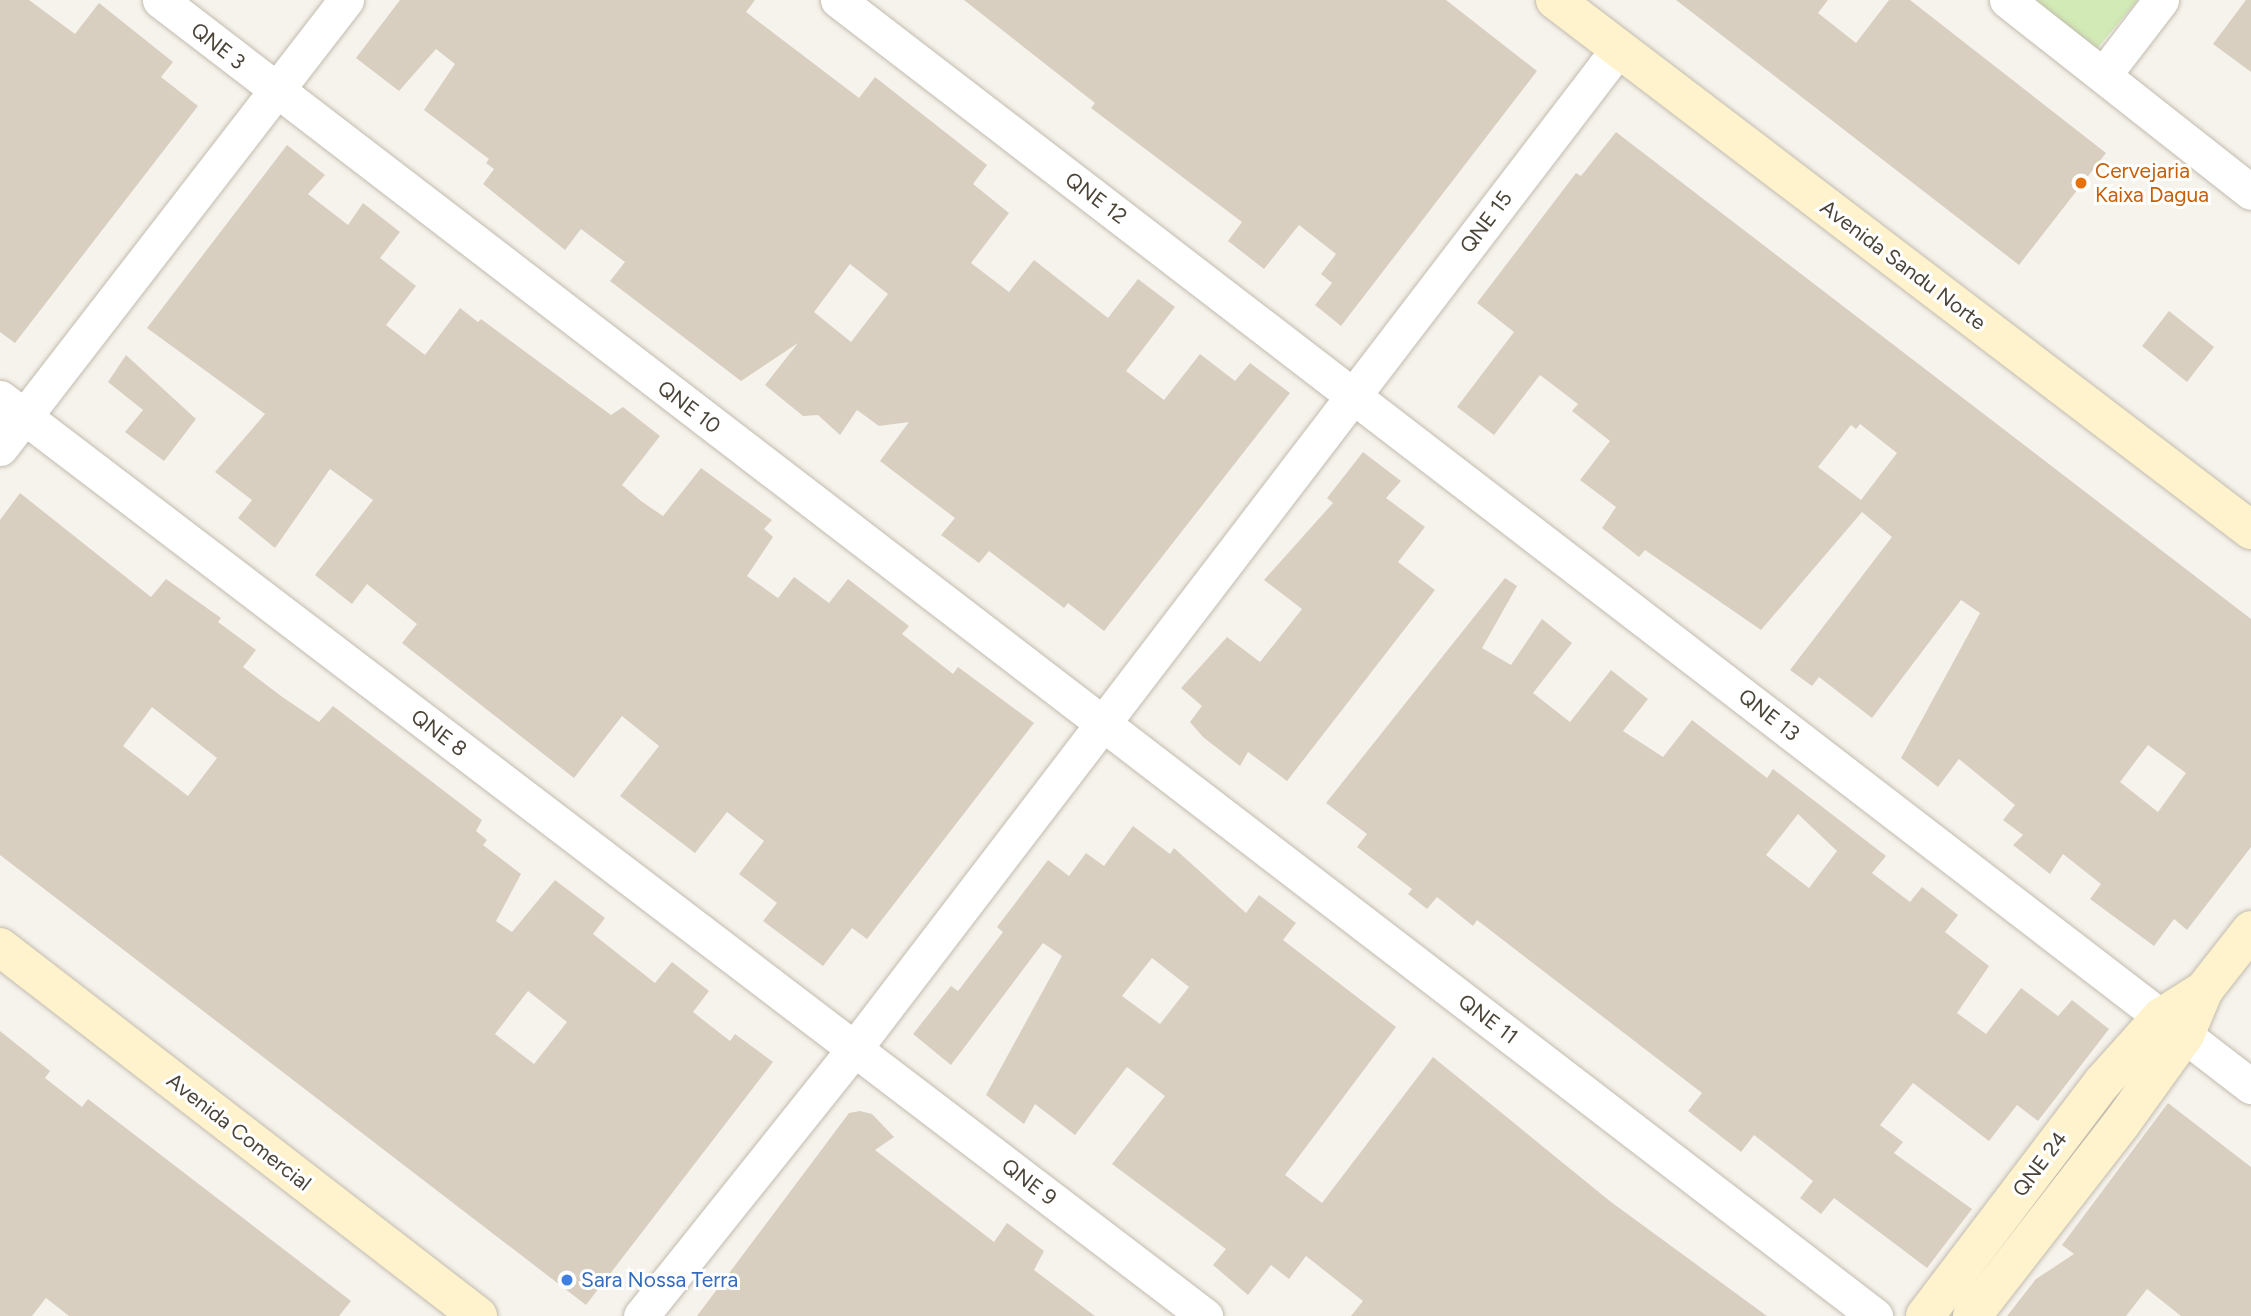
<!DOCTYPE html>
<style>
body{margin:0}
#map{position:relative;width:2251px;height:1316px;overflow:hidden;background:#f6f3ec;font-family:Figtree,sans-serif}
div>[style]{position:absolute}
.green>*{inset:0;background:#d2eab5}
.building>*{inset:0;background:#d8cfc1}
.roads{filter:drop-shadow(0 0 2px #c2bbae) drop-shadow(0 0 2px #c2bbae)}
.street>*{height:35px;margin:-17.5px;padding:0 17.5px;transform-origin:17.5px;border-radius:17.5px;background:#fff}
.secondary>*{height:38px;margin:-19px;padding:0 19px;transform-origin:19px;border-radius:19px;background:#fff3cd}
.dots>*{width:19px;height:19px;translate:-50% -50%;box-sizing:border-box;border:4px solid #fff;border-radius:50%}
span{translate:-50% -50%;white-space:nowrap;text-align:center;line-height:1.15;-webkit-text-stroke:6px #fff;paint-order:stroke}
.street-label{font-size:21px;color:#4b4439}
.food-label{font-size:21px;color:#c56008}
.left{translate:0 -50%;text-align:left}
.shop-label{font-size:21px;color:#366cbe}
</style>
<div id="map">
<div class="green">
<i style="clip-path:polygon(2011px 0,2138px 0,2089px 58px)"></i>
</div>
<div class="building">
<i style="clip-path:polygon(0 0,29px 0,75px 34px,99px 3px,173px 62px,161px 77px,198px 106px,15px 343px,0 332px)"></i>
<i style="clip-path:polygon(evenodd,400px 0,755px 0,746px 12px,859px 98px,875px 77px,987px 165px,973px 184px,1009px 213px,971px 263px,1009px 292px,1034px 260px,1108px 318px,1138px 279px,1175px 307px,1126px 371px,1164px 400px,1200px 354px,1235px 381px,1250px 363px,1290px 393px,1104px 631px,1068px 603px,1064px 608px,989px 551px,979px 563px,941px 535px,955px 518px,880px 461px,909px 422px,879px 426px,857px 410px,840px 435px,818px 415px,803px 416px,765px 385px,798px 343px,741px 381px,610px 281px,625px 262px,581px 229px,565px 250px,483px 184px,494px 169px,486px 163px,489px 159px,424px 110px,455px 64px,436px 49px,399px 91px,356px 58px,400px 0,850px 264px,888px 294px,851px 342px,814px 312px,850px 264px)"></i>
<i style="clip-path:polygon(964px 0,1446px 0,1537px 71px,1341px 326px,1315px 305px,1332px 283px,1321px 274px,1336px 254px,1299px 225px,1264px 269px,1228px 241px,1242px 222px,1091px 108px,1095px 103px)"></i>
<i style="clip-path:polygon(1676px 0,1828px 0,1818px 13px,1856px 43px,1889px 0,1910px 0,2106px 153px,2019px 265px)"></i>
<i style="clip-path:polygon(2246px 0,2251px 0,2251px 72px,2213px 44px)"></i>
<i style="clip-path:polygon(evenodd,1616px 132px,2251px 619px,2251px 847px,2187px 930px,2174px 919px,2154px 946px,2090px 899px,2101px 884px,2063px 854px,2050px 874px,2013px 845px,2023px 835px,2003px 820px,2015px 805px,1959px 759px,1938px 787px,1901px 758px,1980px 613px,1961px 600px,1872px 718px,1819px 677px,1812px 686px,1790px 670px,1892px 537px,1862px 512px,1761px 630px,1645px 550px,1639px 557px,1602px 528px,1616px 507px,1580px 480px,1610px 441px,1572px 411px,1578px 404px,1540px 375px,1494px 435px,1457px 407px,1514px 332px,1477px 303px,1576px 173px,1581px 176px,1616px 132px,1860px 424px,1897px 453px,1861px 500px,1818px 467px,1851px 425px,1856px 429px,1860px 424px,1616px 132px,2148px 745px,2186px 773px,2158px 812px,2120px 782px,2148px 745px)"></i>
<i style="clip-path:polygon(287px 145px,325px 175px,308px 194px,348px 225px,363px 203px,400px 232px,380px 258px,416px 286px,386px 325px,425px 355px,460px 308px,478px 322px,481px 319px,611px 415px,623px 407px,660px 436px,622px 485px,641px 501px,663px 516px,701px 468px,772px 520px,764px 529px,773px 537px,747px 576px,778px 598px,794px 577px,829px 603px,848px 579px,909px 626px,902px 634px,953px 674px,958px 667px,1034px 723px,867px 939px,852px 928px,823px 966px,763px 921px,777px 903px,739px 874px,764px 841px,727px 812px,695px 853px,620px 796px,659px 746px,622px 716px,574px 778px,402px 643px,417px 624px,367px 584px,352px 604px,315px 575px,373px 500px,330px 469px,275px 548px,238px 518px,252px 500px,215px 472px,265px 414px,147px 328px)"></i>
<i style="clip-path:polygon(2169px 311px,2214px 347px,2187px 382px,2142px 346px)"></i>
<i style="clip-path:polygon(126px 355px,196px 419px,164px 461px,125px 432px,143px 410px,108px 382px)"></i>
<i style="clip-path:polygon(1363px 452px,1401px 481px,1386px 498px,1425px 527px,1398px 562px,1435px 590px,1287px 781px,1248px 752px,1240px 766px,1203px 737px,1190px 722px,1202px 706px,1181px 688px,1227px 637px,1260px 662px,1302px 609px,1264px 580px,1333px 503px,1327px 498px)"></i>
<i style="clip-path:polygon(evenodd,20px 493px,151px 597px,166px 579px,221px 618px,218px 622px,256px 650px,243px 667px,281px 696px,319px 722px,333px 706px,482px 820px,476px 831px,487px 840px,483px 845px,521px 874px,496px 921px,512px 932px,555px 880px,605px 918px,593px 934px,655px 983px,672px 962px,709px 991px,693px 1012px,730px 1041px,735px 1034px,773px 1062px,586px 1305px,0 855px,0 520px,20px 493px,152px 707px,217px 758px,188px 796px,123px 746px,152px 707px,20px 493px,528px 991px,567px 1022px,534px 1064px,495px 1034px,528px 991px)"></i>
<i style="clip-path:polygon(evenodd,1505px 578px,1517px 586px,1482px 648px,1511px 665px,1542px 619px,1572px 643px,1533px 693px,1570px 722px,1611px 670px,1648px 699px,1623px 731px,1663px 757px,1692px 720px,1767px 778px,1773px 769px,1886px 856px,1872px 873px,1910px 902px,1922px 887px,1958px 915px,1945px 932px,1989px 966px,1957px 1013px,1986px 1034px,2021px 988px,2058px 1016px,2072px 1000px,2109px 1029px,2038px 1121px,2017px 1105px,1989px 1141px,1913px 1083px,1880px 1125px,1903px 1142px,1894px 1153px,1972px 1209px,1927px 1268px,1834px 1198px,1821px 1214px,1800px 1198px,1813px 1181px,1754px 1135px,1741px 1152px,1688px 1111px,1702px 1093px,1477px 920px,1473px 926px,1437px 897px,1427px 909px,1408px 894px,1412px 889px,1357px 847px,1367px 834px,1326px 803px,1505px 578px,1798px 814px,1837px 851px,1809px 888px,1766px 855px,1798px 814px)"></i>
<i style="clip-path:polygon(evenodd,1133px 826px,1170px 854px,1174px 848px,1246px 913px,1259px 895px,1296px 923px,1283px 940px,1396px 1027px,1285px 1175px,1322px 1203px,1433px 1057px,1611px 1202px,1767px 1316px,1351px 1316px,1363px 1301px,1306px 1256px,1289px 1279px,1271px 1265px,1248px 1295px,1213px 1265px,1226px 1249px,1112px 1164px,1165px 1096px,1127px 1067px,1075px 1135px,1035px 1104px,1024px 1124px,986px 1095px,1062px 956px,1043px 943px,951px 1065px,913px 1034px,951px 986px,958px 991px,1003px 932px,997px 927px,1048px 860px,1069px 876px,1086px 853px,1104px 866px,1133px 826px,1152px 958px,1189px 987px,1160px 1024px,1122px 996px,1152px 958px)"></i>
<i style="clip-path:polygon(0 1031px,50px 1071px,45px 1078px,82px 1107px,88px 1099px,351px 1301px,339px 1316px,69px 1316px,46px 1298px,32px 1316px,0 1316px)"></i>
<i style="clip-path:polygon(2168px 1103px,2251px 1167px,2251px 1316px,2181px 1316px,2147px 1289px,2126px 1316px,2007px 1316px,2036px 1279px,2074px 1254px,2062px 1245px)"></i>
<i style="clip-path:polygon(860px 1111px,872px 1114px,894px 1137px,875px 1150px,994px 1242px,1007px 1223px,1044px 1251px,1034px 1270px,1095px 1316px,697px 1316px,849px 1113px)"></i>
</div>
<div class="roads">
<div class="street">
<i style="left:160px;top:0;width:2162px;rotate:37.5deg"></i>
<i style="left:838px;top:0;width:1782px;rotate:37.55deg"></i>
<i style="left:2007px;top:0;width:310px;rotate:38.2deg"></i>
<i style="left:2105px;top:73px;width:92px;rotate:-52.5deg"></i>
<i style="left:0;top:398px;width:1515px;rotate:37.3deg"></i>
<i style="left:0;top:448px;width:566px;rotate:-52.32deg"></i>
<i style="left:641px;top:1316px;width:342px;rotate:-51.4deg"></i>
<i style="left:854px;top:1049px;width:1260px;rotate:-52.61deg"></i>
</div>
<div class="secondary">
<i style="left:1555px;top:0;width:875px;rotate:37.29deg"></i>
<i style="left:0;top:947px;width:604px;rotate:37.67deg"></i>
<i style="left:1925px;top:1316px;width:293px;rotate:-52.8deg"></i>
<i style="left:2102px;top:1083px;width:89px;rotate:-48.2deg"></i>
<i style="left:2161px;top:1017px;width:51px;rotate:-32.1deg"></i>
<i style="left:1972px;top:1316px;width:243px;rotate:-52.2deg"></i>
<i style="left:2121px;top:1124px;width:110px;rotate:-54.3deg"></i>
<i style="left:2185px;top:1035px;width:49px;rotate:-67.1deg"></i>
<i style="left:2204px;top:990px;width:76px;rotate:-51.9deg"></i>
</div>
</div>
<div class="dots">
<i style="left:2081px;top:183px;background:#e8710a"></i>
<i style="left:567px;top:1280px;background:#3f7fe0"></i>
</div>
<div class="street-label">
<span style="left:218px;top:46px;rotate:38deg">QNE 3</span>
<span style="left:1096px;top:198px;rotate:37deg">QNE 12</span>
<span style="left:1486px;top:222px;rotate:-53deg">QNE 15</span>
<span style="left:1903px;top:265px;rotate:37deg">Avenida Sandu Norte</span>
<span style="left:689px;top:407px;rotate:37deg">QNE 10</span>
<span style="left:1769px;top:715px;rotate:38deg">QNE 13</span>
<span style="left:439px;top:733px;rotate:37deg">QNE 8</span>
<span style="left:1488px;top:1019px;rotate:37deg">QNE 11</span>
<span style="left:239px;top:1132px;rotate:38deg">Avenida Comercial</span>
<span style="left:2040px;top:1164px;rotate:-53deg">QNE 24</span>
<span style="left:1029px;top:1182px;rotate:37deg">QNE 9</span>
</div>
<div class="food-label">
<span class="left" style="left:2095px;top:183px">Cervejaria<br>Kaixa Dagua</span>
</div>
<div class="shop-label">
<span class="left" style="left:581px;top:1280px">Sara Nossa Terra</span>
</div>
</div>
